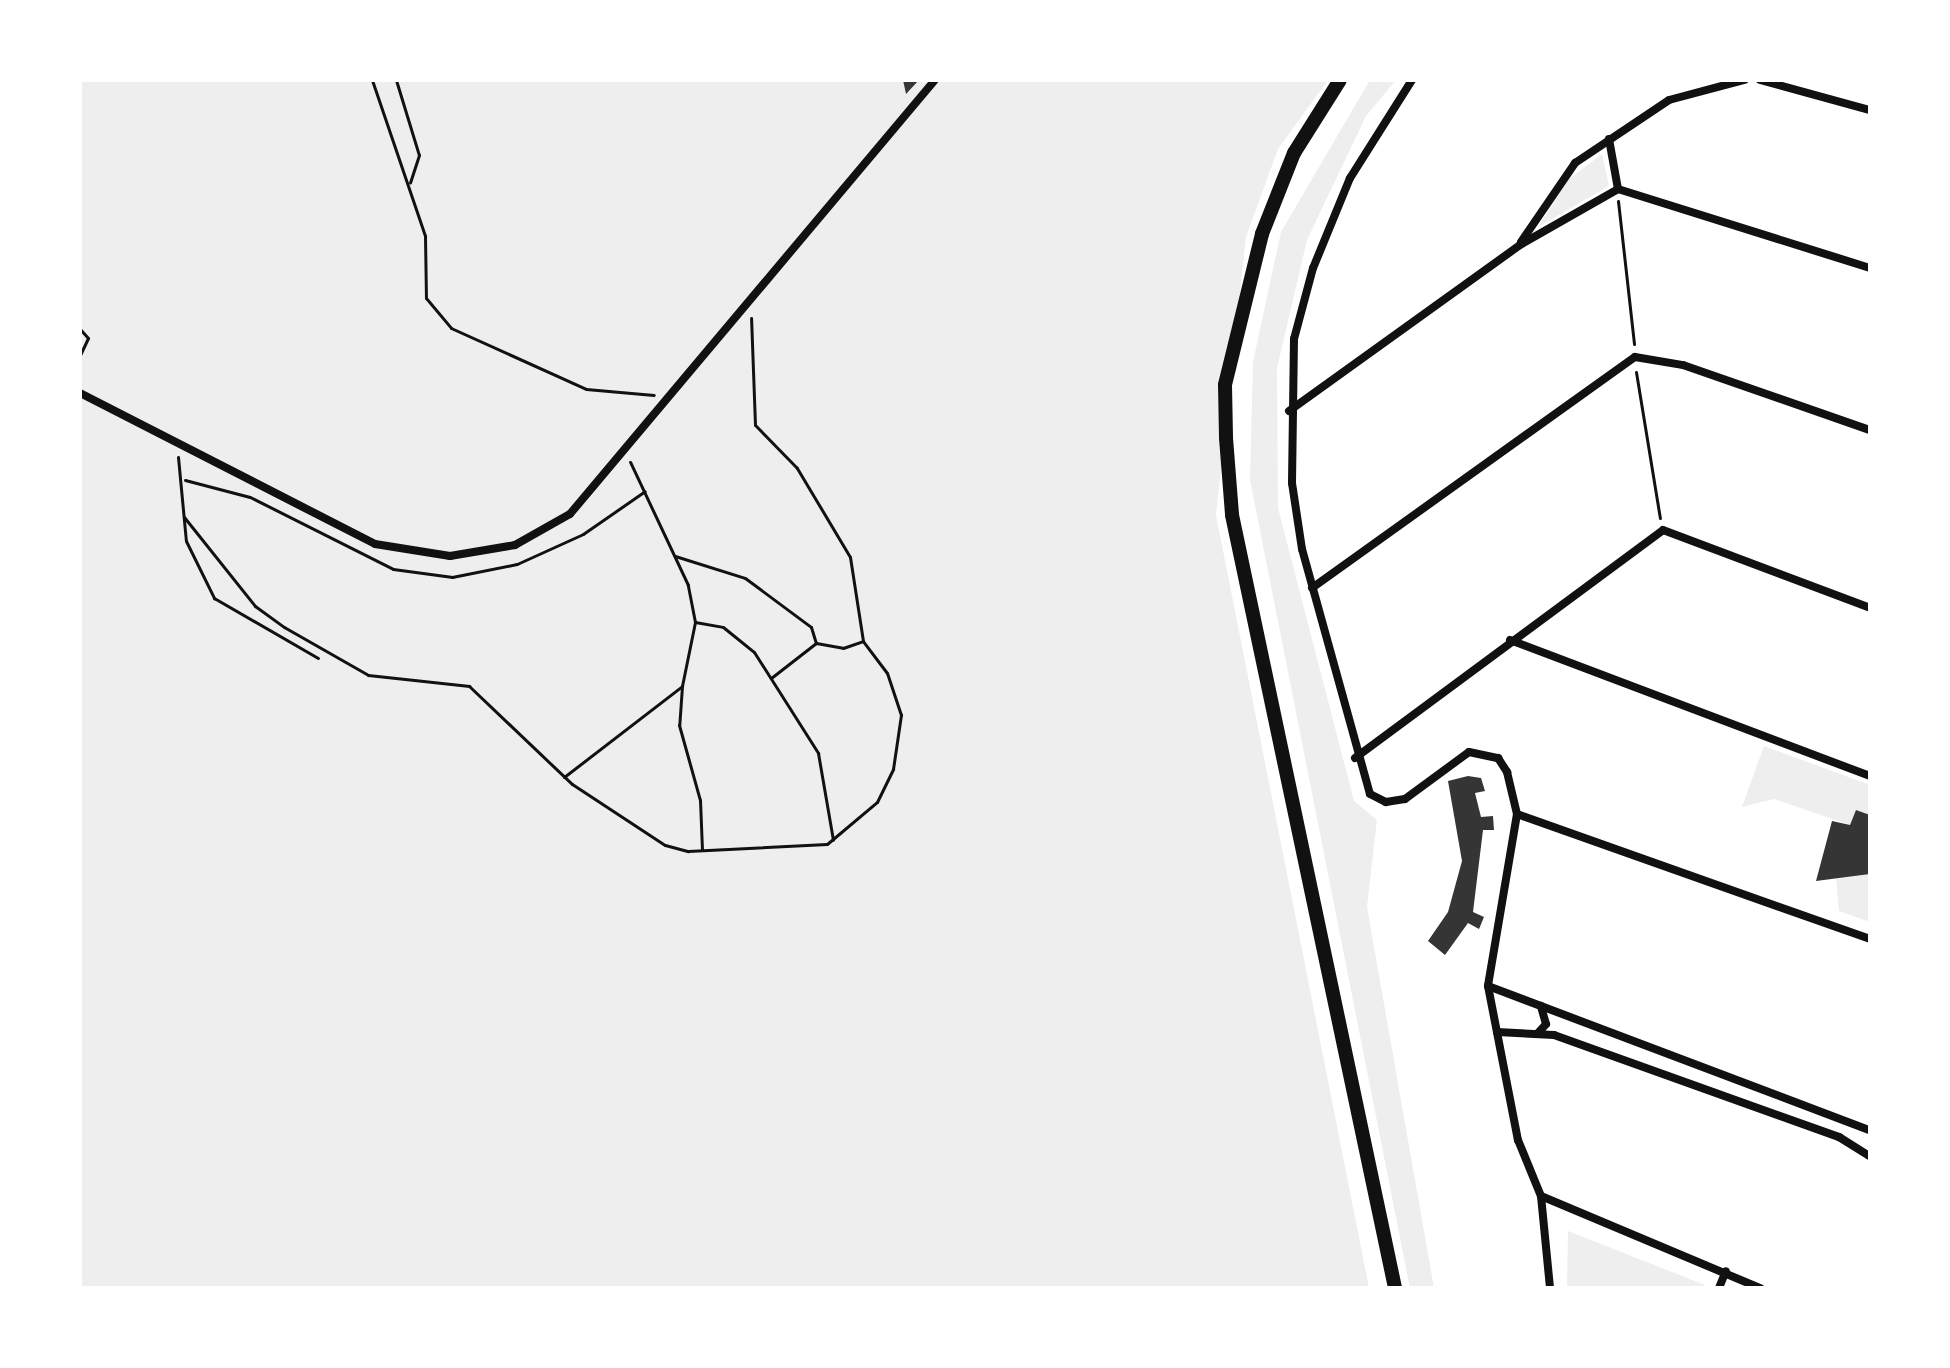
<!DOCTYPE html>
<style>
body{margin:0}
#map{position:relative;width:1950px;height:1368px;overflow:hidden;background:#fff;font-family:"Golos Text",sans-serif}
div>[style]{position:absolute}
.green>*{inset:0;background:#eee}
.building>*{inset:0;background:#353535}
.path>*{height:3px;margin:-1.5px;padding:0 1.5px;transform-origin:1.5px;border-radius:1.5px;background:#111}
.minor>*{height:8px;margin:-4px;padding:0 4px;transform-origin:4px;border-radius:4px;background:#111}
.primary>*{height:14px;margin:-7px;padding:0 7px;transform-origin:7px;border-radius:7px;background:#111}
span{translate:-50% -50%;white-space:nowrap;text-align:center;line-height:1.15;-webkit-text-stroke:8px #fff;paint-order:stroke}
.frame{position:absolute;inset:0;border:82px solid #fff;pointer-events:none}
</style>
<div id="map">
<div class="green">
<i style="clip-path:polygon(80px 80px,1328px 80px,1278px 149px,1246px 237px,1216px 515px,1369px 1288px,80px 1288px)"></i>
<i style="clip-path:polygon(1370px 80px,1396px 80px,1366px 116px,1307px 240px,1277px 368px,1278px 508px,1354px 801px,1377px 820px,1367px 907px,1434px 1288px,1410px 1288px,1250px 480px,1253px 362px,1281px 232px)"></i>
<i style="clip-path:polygon(1602px 154px,1609px 186px,1538px 227px,1569px 179px)"></i>
<i style="clip-path:polygon(1764px 746px,1870px 785px,1870px 815px,1856px 810px,1850px 825px,1774px 799px,1742px 807px)"></i>
<i style="clip-path:polygon(1870px 874px,1870px 922px,1839px 911px,1836px 879px)"></i>
<i style="clip-path:polygon(1568px 1231px,1705px 1285px,1704px 1288px,1567px 1288px)"></i>
</div>
<div class="building">
<i style="clip-path:polygon(903px 80px,919px 80px,906px 94px)"></i>
<i style="clip-path:polygon(1468px 776px,1481px 778px,1485px 791px,1475px 793px,1481px 817px,1493px 816px,1494px 830px,1483px 830px,1473px 912px,1484px 917px,1479px 929px,1468px 923px,1445px 955px,1428px 941px,1448px 912px,1462px 861px,1448px 781px)"></i>
<i style="clip-path:polygon(1856px 810px,1870px 815px,1870px 874px,1816px 881px,1832px 821px,1850px 825px)"></i>
</div>
<div class="path">
<i style="left:372px;top:80px;width:165px;rotate:71.2deg"></i>
<i style="left:425px;top:236px;width:62px;rotate:89.1deg"></i>
<i style="left:426px;top:298px;width:39px;rotate:50deg"></i>
<i style="left:451px;top:328px;width:148px;rotate:24.3deg"></i>
<i style="left:586px;top:389px;width:68px;rotate:5deg"></i>
<i style="left:396px;top:80px;width:78px;rotate:73deg"></i>
<i style="left:419px;top:155px;width:29px;rotate:108deg"></i>
<i style="left:1618px;top:201px;width:144px;rotate:83.6deg"></i>
<i style="left:80px;top:329px;width:12px;rotate:48deg"></i>
<i style="left:88px;top:338px;width:19px;rotate:115deg"></i>
<i style="left:1636px;top:372px;width:148px;rotate:80.7deg"></i>
<i style="left:178px;top:457px;width:84px;rotate:84.6deg"></i>
<i style="left:186px;top:541px;width:64px;rotate:63.8deg"></i>
<i style="left:214px;top:598px;width:120px;rotate:30deg"></i>
<i style="left:185px;top:480px;width:67px;rotate:14.7deg"></i>
<i style="left:250px;top:497px;width:160px;rotate:26.7deg"></i>
<i style="left:393px;top:569px;width:60px;rotate:7.7deg"></i>
<i style="left:452px;top:577px;width:66px;rotate:-11.3deg"></i>
<i style="left:517px;top:564px;width:72px;rotate:-24.4deg"></i>
<i style="left:583px;top:534px;width:75px;rotate:-34.7deg"></i>
<i style="left:184px;top:517px;width:114px;rotate:51.4deg"></i>
<i style="left:255px;top:606px;width:36px;rotate:36deg"></i>
<i style="left:284px;top:627px;width:97px;rotate:29.7deg"></i>
<i style="left:368px;top:675px;width:102px;rotate:6.2deg"></i>
<i style="left:469px;top:686px;width:142px;rotate:43.6deg"></i>
<i style="left:572px;top:784px;width:111px;rotate:33.3deg"></i>
<i style="left:665px;top:845px;width:24px;rotate:15deg"></i>
<i style="left:688px;top:851px;width:139px;rotate:-2.9deg"></i>
<i style="left:827px;top:844px;width:65px;rotate:-40deg"></i>
<i style="left:877px;top:802px;width:37px;rotate:-64deg"></i>
<i style="left:893px;top:769px;width:55px;rotate:-81.6deg"></i>
<i style="left:901px;top:715px;width:44px;rotate:-108.4deg"></i>
<i style="left:887px;top:673px;width:40px;rotate:-127deg"></i>
<i style="left:863px;top:641px;width:85px;rotate:-98.8deg"></i>
<i style="left:850px;top:557px;width:104px;rotate:-120.8deg"></i>
<i style="left:797px;top:468px;width:60px;rotate:-134.3deg"></i>
<i style="left:755px;top:425px;width:107px;rotate:-92.1deg"></i>
<i style="left:675px;top:556px;width:73px;rotate:17.4deg"></i>
<i style="left:745px;top:578px;width:82px;rotate:36.6deg"></i>
<i style="left:811px;top:627px;width:17px;rotate:73deg"></i>
<i style="left:816px;top:643px;width:57px;rotate:142.1deg"></i>
<i style="left:695px;top:622px;width:28px;rotate:10deg"></i>
<i style="left:723px;top:627px;width:40px;rotate:39deg"></i>
<i style="left:754px;top:652px;width:120px;rotate:57.6deg"></i>
<i style="left:818px;top:753px;width:88px;rotate:80.2deg"></i>
<i style="left:816px;top:643px;width:27px;rotate:10deg"></i>
<i style="left:843px;top:648px;width:21px;rotate:-19deg"></i>
<i style="left:682px;top:686px;width:39px;rotate:94deg"></i>
<i style="left:679px;top:725px;width:78px;rotate:74.4deg"></i>
<i style="left:700px;top:800px;width:50px;rotate:87.7deg"></i>
<i style="left:564px;top:777px;width:149px;rotate:-37.6deg"></i>
<i style="left:682px;top:686px;width:65px;rotate:-78.5deg"></i>
<i style="left:695px;top:622px;width:38px;rotate:-101deg"></i>
<i style="left:688px;top:585px;width:136px;rotate:-115.2deg"></i>
</div>
<div class="minor">
<i style="left:1412px;top:80px;width:116px;rotate:122.3deg"></i>
<i style="left:1350px;top:178px;width:97px;rotate:112.3deg"></i>
<i style="left:1313px;top:268px;width:73px;rotate:105deg"></i>
<i style="left:1294px;top:339px;width:144px;rotate:90.8deg"></i>
<i style="left:1292px;top:483px;width:67px;rotate:81.4deg"></i>
<i style="left:1302px;top:549px;width:254px;rotate:74.5deg"></i>
<i style="left:1370px;top:794px;width:18px;rotate:27deg"></i>
<i style="left:1386px;top:802px;width:19px;rotate:-9deg"></i>
<i style="left:1405px;top:799px;width:79px;rotate:-36.3deg"></i>
<i style="left:1469px;top:752px;width:30px;rotate:12deg"></i>
<i style="left:1498px;top:758px;width:17px;rotate:57deg"></i>
<i style="left:1507px;top:772px;width:43px;rotate:76.6deg"></i>
<i style="left:1517px;top:814px;width:174px;rotate:99.6deg"></i>
<i style="left:1488px;top:986px;width:157px;rotate:79deg"></i>
<i style="left:1518px;top:1140px;width:61px;rotate:67.7deg"></i>
<i style="left:1541px;top:1196px;width:92px;rotate:84.4deg"></i>
<i style="left:1760px;top:80px;width:114px;rotate:15.3deg"></i>
<i style="left:1609px;top:139px;width:51px;rotate:79.8deg"></i>
<i style="left:1618px;top:189px;width:264px;rotate:17.4deg"></i>
<i style="left:1521px;top:242px;width:96px;rotate:-55.6deg"></i>
<i style="left:1575px;top:163px;width:113px;rotate:-33.8deg"></i>
<i style="left:1669px;top:100px;width:78px;rotate:-14.9deg"></i>
<i style="left:80px;top:393px;width:331px;rotate:27.1deg"></i>
<i style="left:375px;top:544px;width:76px;rotate:9.1deg"></i>
<i style="left:450px;top:556px;width:66px;rotate:-9.6deg"></i>
<i style="left:515px;top:545px;width:63px;rotate:-29.4deg"></i>
<i style="left:570px;top:514px;width:567px;rotate:-49.94deg"></i>
<i style="left:1289px;top:411px;width:284px;rotate:-35.7deg"></i>
<i style="left:1520px;top:245px;width:113px;rotate:-29.7deg"></i>
<i style="left:1312px;top:588px;width:397px;rotate:-35.6deg"></i>
<i style="left:1635px;top:357px;width:49px;rotate:9.5deg"></i>
<i style="left:1683px;top:365px;width:198px;rotate:19.2deg"></i>
<i style="left:1510px;top:640px;width:385px;rotate:20.7deg"></i>
<i style="left:1355px;top:758px;width:383px;rotate:-36.5deg"></i>
<i style="left:1663px;top:530px;width:221px;rotate:20.6deg"></i>
<i style="left:1517px;top:814px;width:374px;rotate:19.5deg"></i>
<i style="left:1488px;top:986px;width:408px;rotate:20.7deg"></i>
<i style="left:1497px;top:1032px;width:57px;rotate:3deg"></i>
<i style="left:1554px;top:1035px;width:303px;rotate:19.7deg"></i>
<i style="left:1839px;top:1137px;width:36px;rotate:32deg"></i>
<i style="left:1538px;top:1033px;width:12px;rotate:-48deg"></i>
<i style="left:1546px;top:1024px;width:19px;rotate:-106deg"></i>
<i style="left:1541px;top:1196px;width:238px;rotate:22.8deg"></i>
<i style="left:1719px;top:1288px;width:18px;rotate:-68deg"></i>
</div>
<div class="primary">
<i style="left:1340px;top:80px;width:86px;rotate:122.2deg"></i>
<i style="left:1294px;top:153px;width:87px;rotate:111.6deg"></i>
<i style="left:1262px;top:234px;width:155px;rotate:103.8deg"></i>
<i style="left:1225px;top:385px;width:53px;rotate:88.9deg"></i>
<i style="left:1226px;top:438px;width:77px;rotate:85.5deg"></i>
<i style="left:1232px;top:515px;width:790px;rotate:78.09deg"></i>
</div>
<div class="frame"></div>
</div>
